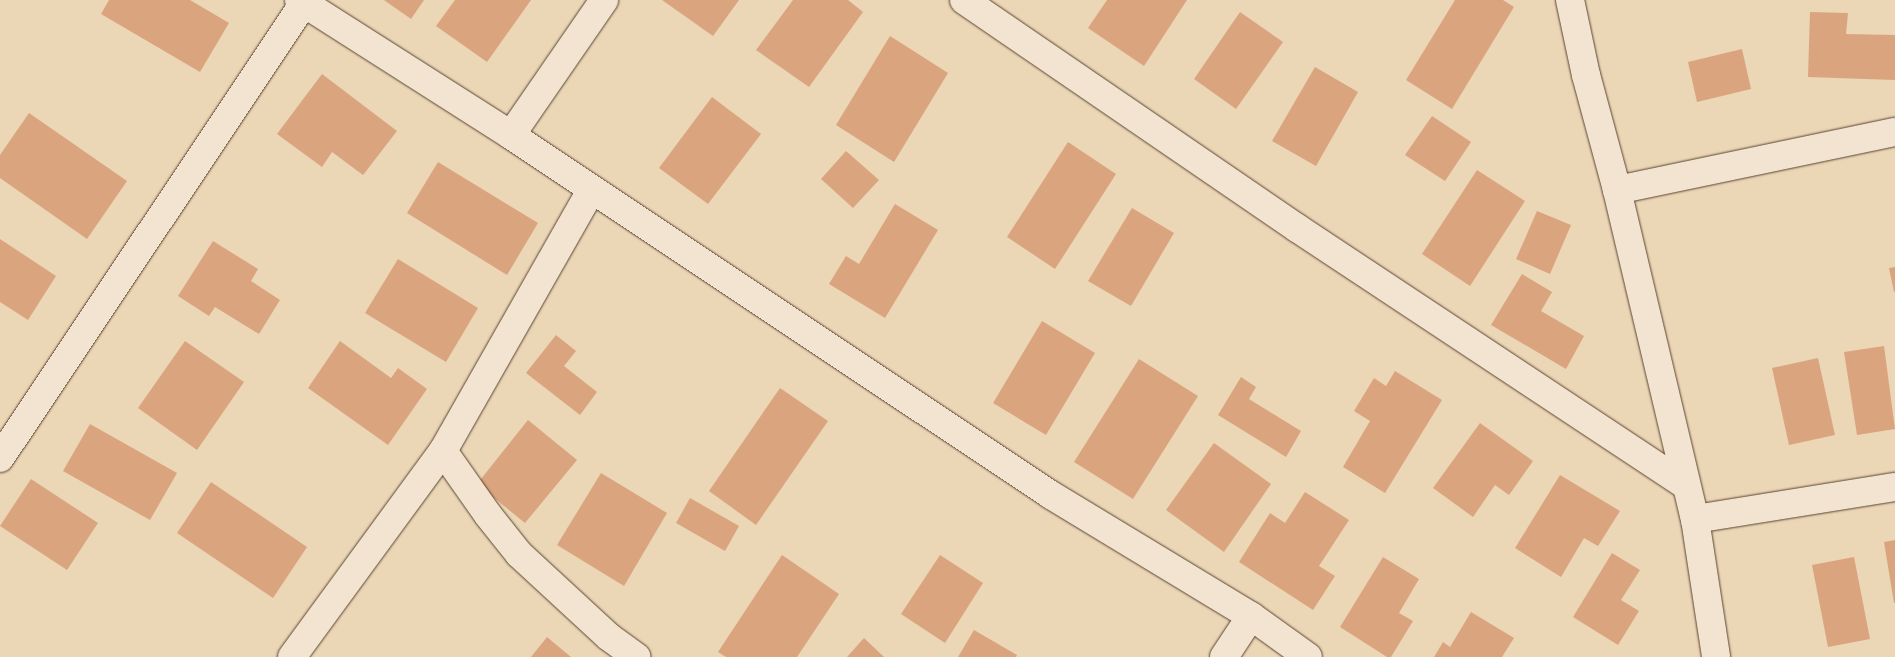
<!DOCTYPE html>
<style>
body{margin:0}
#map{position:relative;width:1895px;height:657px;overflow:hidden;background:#ebd6b6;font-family:Vollkorn,serif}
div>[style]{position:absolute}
.building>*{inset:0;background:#daa57e}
.roads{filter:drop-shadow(0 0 1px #5a4430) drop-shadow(0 0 1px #5a4430)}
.minor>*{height:28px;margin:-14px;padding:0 14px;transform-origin:14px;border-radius:14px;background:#f2e4d0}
span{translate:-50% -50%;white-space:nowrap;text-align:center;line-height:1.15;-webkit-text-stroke:4px #f2e4d0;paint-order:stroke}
</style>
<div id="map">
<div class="building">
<i style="clip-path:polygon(109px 0,190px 0,229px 23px,200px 72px,101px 14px)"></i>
<i style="clip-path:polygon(384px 0,424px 0,411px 19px)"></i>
<i style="clip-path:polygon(455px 0,531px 0,487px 62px,436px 26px)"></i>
<i style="clip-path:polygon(662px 0,739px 0,713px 36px)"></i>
<i style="clip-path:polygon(793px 0,848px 0,863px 12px,809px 87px,756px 50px)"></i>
<i style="clip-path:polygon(1107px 0,1187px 0,1144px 66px,1088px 28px)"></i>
<i style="clip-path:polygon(1455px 0,1503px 0,1514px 7px,1452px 109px,1406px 80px)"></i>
<i style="clip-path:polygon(1240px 12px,1283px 42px,1236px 109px,1194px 79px)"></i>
<i style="clip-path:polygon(1810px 12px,1848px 13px,1846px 34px,1895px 35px,1895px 80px,1808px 77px)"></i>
<i style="clip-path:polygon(890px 36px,948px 73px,894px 162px,836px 125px)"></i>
<i style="clip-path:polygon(1742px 49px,1751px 89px,1697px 102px,1688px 62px)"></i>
<i style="clip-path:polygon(1315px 67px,1358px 92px,1316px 166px,1272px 141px)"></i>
<i style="clip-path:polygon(322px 74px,397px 131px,363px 175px,332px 152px,322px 167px,277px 134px)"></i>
<i style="clip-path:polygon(712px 97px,761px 134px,708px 204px,659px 168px)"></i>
<i style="clip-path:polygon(29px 113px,127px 181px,87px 239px,0 178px,0 155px)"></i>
<i style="clip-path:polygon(1432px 116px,1471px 142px,1445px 181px,1405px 155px)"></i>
<i style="clip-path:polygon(1068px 142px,1116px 174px,1055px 269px,1007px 237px)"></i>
<i style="clip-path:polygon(846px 151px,879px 180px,853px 208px,821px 179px)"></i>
<i style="clip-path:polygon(438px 162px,538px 223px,507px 275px,407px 213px)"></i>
<i style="clip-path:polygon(1477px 170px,1525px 201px,1470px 286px,1422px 254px)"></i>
<i style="clip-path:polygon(895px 204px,938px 230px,885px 318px,829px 284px,846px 256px,859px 264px)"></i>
<i style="clip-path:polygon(1132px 208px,1174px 233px,1131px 306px,1088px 281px)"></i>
<i style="clip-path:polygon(1537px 211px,1571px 225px,1550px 274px,1516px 259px)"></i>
<i style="clip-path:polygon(0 239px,56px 276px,28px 320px,0 302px)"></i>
<i style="clip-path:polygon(213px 241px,258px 269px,251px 281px,280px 300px,259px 334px,215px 307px,209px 316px,178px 296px)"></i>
<i style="clip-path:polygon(398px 259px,478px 308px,446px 362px,365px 313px)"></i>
<i style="clip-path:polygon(1895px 267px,1895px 292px,1894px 292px,1889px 268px)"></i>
<i style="clip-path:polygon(1522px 274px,1552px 292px,1541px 311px,1584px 336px,1566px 369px,1491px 325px)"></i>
<i style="clip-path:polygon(1042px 321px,1095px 353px,1046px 435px,993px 403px)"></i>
<i style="clip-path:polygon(556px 335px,576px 351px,564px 366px,597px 392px,580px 415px,526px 373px)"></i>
<i style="clip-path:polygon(185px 341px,244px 382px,197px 450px,138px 408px)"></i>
<i style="clip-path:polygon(340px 341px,391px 378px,398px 368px,427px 389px,388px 445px,308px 388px)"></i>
<i style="clip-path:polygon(1884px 346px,1895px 429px,1857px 435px,1844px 352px)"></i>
<i style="clip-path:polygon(1818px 358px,1835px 435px,1789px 445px,1772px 368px)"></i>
<i style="clip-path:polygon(1139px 359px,1198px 396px,1133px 499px,1074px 462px)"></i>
<i style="clip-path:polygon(1395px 371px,1442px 400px,1385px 493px,1343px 467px,1370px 421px,1354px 411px,1374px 378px,1386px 386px)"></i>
<i style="clip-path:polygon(1241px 377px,1256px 387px,1249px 399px,1301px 431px,1286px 457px,1218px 415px)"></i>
<i style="clip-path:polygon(780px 388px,828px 421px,756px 525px,709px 491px)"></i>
<i style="clip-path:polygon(528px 420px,577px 460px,525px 523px,477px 484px)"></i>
<i style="clip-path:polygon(1480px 423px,1533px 461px,1509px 495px,1495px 485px,1473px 517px,1433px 488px)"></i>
<i style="clip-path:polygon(90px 424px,177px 473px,150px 520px,63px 471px)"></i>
<i style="clip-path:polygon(1214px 443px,1271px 484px,1224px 552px,1166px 510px)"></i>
<i style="clip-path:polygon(601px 473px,667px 513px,624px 586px,557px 545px)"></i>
<i style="clip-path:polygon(1560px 475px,1620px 511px,1598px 546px,1584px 538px,1561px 577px,1515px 548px)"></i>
<i style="clip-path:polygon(31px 479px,98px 523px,67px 570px,0 526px)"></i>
<i style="clip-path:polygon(211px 482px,307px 547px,273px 598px,177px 533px)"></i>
<i style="clip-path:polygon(1305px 492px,1349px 520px,1319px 566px,1335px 576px,1313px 610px,1239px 562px,1270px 513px,1285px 523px)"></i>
<i style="clip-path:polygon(690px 498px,739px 526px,725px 551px,676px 523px)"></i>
<i style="clip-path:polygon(1895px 540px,1895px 603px,1894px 603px,1884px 542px)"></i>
<i style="clip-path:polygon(1612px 553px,1640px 570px,1621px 600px,1639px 611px,1618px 645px,1573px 617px)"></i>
<i style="clip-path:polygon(782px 555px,839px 594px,797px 657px,726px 657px,718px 652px)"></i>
<i style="clip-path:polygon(940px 555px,983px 583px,945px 643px,901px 614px)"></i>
<i style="clip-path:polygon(1383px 557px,1419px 579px,1399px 613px,1413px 621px,1391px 657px,1387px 657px,1340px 627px)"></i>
<i style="clip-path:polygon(1854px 557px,1870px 639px,1828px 647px,1812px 565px)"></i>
<i style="clip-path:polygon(1471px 612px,1514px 638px,1502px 657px,1434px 657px,1443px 642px,1450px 647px)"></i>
<i style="clip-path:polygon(974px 630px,1017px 655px,1016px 657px,958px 657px)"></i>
<i style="clip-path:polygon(547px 637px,571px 657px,531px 657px)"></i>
<i style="clip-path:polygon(864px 638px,884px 657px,847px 657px)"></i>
</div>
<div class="roads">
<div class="minor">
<i style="left:299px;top:0;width:251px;rotate:32.5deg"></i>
<i style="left:511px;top:135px;width:649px;rotate:33.69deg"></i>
<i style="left:1051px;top:495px;width:234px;rotate:31.2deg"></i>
<i style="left:1251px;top:616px;width:70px;rotate:35.7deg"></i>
<i style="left:964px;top:0;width:404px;rotate:34.4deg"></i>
<i style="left:1297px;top:228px;width:466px;rotate:33.5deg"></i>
<i style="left:1570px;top:0;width:77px;rotate:78deg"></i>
<i style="left:1586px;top:75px;width:119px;rotate:74.9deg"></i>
<i style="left:1617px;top:190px;width:338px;rotate:76.7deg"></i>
<i style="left:1695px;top:519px;width:140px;rotate:81.3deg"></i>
<i style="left:511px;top:135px;width:164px;rotate:-55.4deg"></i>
<i style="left:1617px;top:190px;width:284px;rotate:-11.8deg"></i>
<i style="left:443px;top:451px;width:78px;rotate:54.9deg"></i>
<i style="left:488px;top:515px;width:50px;rotate:51.5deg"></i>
<i style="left:519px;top:554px;width:122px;rotate:42.7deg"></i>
<i style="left:609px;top:637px;width:34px;rotate:36deg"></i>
<i style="left:0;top:458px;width:547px;rotate:-56.25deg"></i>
<i style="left:1695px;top:519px;width:203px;rotate:-9.1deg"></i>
<i style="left:292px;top:657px;width:255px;rotate:-53.8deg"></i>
<i style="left:443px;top:451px;width:301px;rotate:-60.4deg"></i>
<i style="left:1224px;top:657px;width:49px;rotate:-56.6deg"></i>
</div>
</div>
</div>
